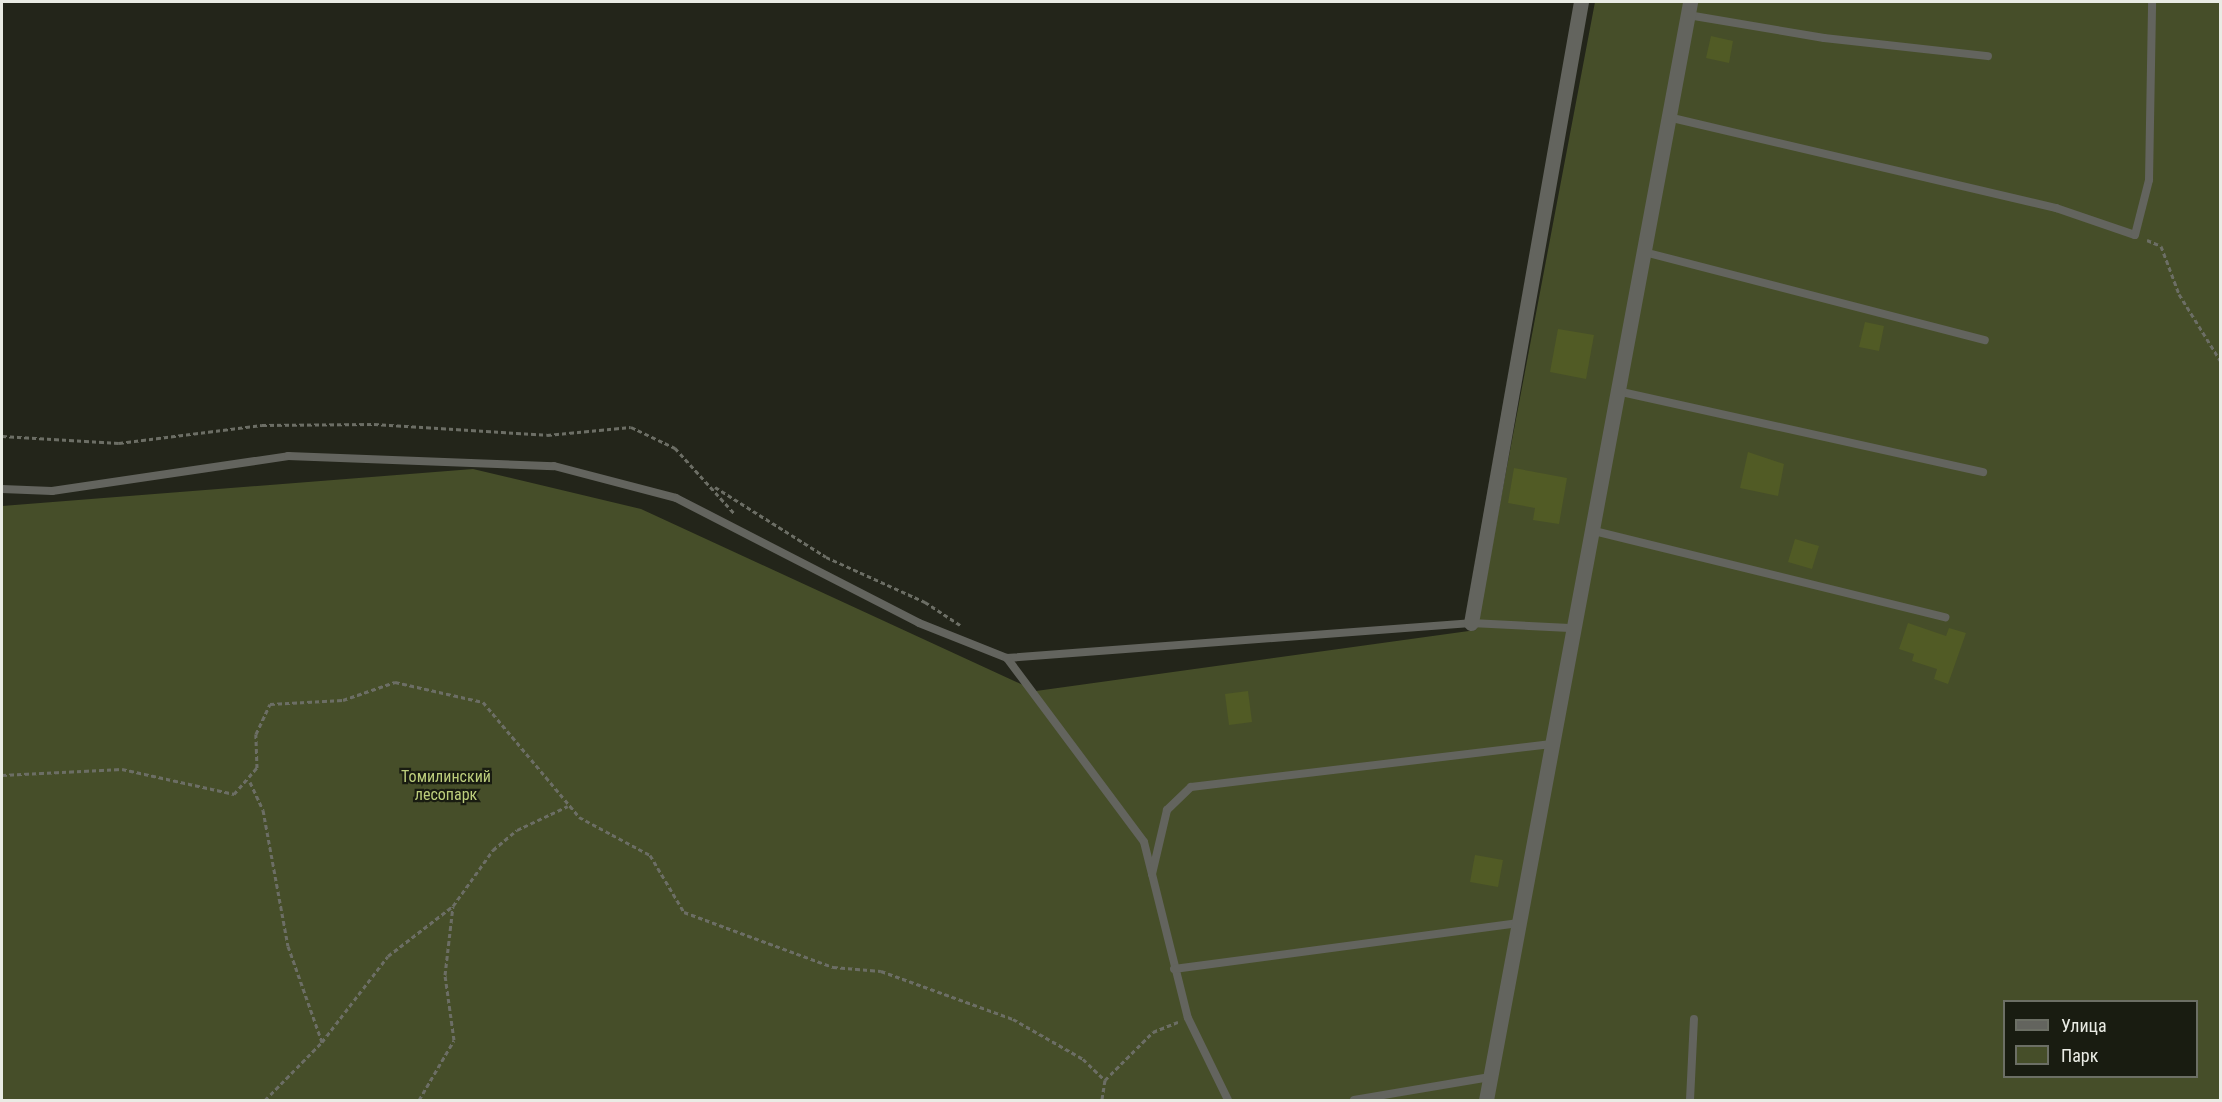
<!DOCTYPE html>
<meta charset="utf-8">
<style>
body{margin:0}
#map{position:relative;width:2222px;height:1102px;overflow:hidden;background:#23251a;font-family:"Roboto Condensed",sans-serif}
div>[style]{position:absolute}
.green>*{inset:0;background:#464e29}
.building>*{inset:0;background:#515b25}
.path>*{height:3px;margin-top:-1.5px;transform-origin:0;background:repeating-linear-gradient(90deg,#6c6e65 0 4.5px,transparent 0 7.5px)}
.lane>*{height:8px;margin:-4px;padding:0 4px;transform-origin:4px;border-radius:4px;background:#63645e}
.street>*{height:15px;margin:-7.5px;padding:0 7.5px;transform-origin:7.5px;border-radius:7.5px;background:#63645e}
span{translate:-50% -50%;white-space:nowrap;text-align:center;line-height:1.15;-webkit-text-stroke:4.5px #191c11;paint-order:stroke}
.park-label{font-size:16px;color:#bdce7c}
.frame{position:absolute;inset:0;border:3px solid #e9ebe4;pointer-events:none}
.legend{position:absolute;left:2003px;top:1000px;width:195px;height:78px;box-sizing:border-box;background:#191c11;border:2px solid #6c6f65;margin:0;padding:8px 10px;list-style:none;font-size:18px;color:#e9ebe4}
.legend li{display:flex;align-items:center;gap:12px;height:30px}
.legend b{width:30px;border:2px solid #6c6f65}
</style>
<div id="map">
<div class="green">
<i style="clip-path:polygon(evenodd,1595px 2px,2220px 2px,2220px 1100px,2px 1100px,2px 506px,473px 469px,641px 509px,1036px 691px,1476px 630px,1595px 2px,2004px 1002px,2196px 1002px,2196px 1076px,2004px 1076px,2004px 1002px)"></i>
</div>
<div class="building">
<i style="clip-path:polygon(1711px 36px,1733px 41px,1729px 63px,1706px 58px)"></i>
<i style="clip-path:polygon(1865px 322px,1884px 326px,1879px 351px,1859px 347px)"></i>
<i style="clip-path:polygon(1558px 329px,1594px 335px,1586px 379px,1550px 372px)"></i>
<i style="clip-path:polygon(1748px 452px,1784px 464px,1778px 496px,1740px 488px)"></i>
<i style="clip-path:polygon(1514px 468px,1567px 478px,1559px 524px,1533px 520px,1535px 508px,1508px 503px)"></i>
<i style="clip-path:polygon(1795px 539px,1819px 546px,1812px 569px,1788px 562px)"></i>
<i style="clip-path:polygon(1908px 623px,1946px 636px,1949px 628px,1966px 633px,1948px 684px,1934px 679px,1937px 669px,1912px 661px,1914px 654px,1899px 649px)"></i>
<i style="clip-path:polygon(1248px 691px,1252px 722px,1229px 725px,1225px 694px)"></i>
<i style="clip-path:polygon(1475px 855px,1503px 860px,1498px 887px,1470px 882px)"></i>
</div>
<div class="path">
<i style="left:2147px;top:240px;width:15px;rotate:23deg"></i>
<i style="left:2161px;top:246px;width:51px;rotate:69.4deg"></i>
<i style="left:2179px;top:294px;width:78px;rotate:58.2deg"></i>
<i style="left:2px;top:436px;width:117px;rotate:3.4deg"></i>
<i style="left:119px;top:443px;width:144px;rotate:-7.2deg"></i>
<i style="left:262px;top:425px;width:112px;rotate:-0.5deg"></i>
<i style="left:374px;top:424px;width:173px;rotate:3.6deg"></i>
<i style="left:547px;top:435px;width:84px;rotate:-5.4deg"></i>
<i style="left:631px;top:427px;width:49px;rotate:25.5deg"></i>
<i style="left:675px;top:448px;width:88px;rotate:47.8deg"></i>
<i style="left:715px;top:487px;width:131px;rotate:32.2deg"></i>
<i style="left:826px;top:557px;width:109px;rotate:24.4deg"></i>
<i style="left:925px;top:602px;width:42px;rotate:33.3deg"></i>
<i style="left:2px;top:775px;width:120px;rotate:-2.9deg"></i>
<i style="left:122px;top:769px;width:115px;rotate:12.6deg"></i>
<i style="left:234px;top:794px;width:35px;rotate:-49deg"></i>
<i style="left:257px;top:768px;width:34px;rotate:-92deg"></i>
<i style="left:256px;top:734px;width:33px;rotate:-65deg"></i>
<i style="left:270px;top:704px;width:73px;rotate:-3.1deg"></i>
<i style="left:343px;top:700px;width:55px;rotate:-19.1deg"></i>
<i style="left:395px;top:682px;width:90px;rotate:12.8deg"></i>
<i style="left:483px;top:702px;width:150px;rotate:50.1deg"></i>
<i style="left:579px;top:817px;width:81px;rotate:28.2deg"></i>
<i style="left:650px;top:855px;width:66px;rotate:59.2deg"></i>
<i style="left:684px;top:912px;width:159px;rotate:20.3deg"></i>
<i style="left:833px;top:967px;width:48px;rotate:4.8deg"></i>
<i style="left:881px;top:971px;width:140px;rotate:20deg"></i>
<i style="left:1013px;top:1019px;width:81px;rotate:29.7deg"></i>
<i style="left:1083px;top:1059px;width:30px;rotate:44deg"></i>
<i style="left:1105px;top:1080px;width:20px;rotate:99deg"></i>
<i style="left:250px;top:782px;width:31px;rotate:65deg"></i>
<i style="left:263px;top:810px;width:138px;rotate:79.6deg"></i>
<i style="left:288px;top:946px;width:102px;rotate:70.5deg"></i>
<i style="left:1105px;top:1080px;width:68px;rotate:-45deg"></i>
<i style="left:1153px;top:1032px;width:27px;rotate:-22deg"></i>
<i style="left:265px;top:1100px;width:81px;rotate:-45.5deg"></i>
<i style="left:322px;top:1042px;width:108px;rotate:-52.5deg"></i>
<i style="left:388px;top:956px;width:82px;rotate:-37.6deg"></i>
<i style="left:419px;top:1100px;width:69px;rotate:-59.7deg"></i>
<i style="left:454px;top:1040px;width:66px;rotate:-97.9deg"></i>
<i style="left:445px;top:975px;width:69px;rotate:-83.4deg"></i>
<i style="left:453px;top:906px;width:69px;rotate:-54.5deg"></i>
<i style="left:493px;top:850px;width:31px;rotate:-40deg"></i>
<i style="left:517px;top:830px;width:56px;rotate:-25.2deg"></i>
</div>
<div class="lane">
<i style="left:1688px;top:15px;width:138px;rotate:9.6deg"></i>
<i style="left:1824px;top:38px;width:165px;rotate:6.3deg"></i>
<i style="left:1668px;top:117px;width:399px;rotate:13.2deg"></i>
<i style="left:2056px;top:208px;width:83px;rotate:18.9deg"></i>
<i style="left:2135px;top:235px;width:57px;rotate:-75.7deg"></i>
<i style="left:2149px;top:180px;width:178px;rotate:-89deg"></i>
<i style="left:1644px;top:252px;width:352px;rotate:14.5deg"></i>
<i style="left:1617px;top:391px;width:375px;rotate:12.5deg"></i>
<i style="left:2px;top:489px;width:50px;rotate:2.3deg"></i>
<i style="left:52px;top:491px;width:239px;rotate:-8.4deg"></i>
<i style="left:288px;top:456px;width:266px;rotate:2.2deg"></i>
<i style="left:554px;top:466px;width:126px;rotate:14.7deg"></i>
<i style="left:676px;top:498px;width:273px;rotate:27.2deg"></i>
<i style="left:919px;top:623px;width:95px;rotate:21.7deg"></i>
<i style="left:1007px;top:658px;width:465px;rotate:-4.3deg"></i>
<i style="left:1471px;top:623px;width:99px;rotate:2.9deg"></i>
<i style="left:1590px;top:530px;width:366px;rotate:13.8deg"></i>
<i style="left:1007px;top:658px;width:229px;rotate:53.3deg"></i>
<i style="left:1144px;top:842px;width:181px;rotate:76deg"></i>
<i style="left:1188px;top:1018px;width:91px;rotate:64deg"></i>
<i style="left:1152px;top:874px;width:66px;rotate:-76.8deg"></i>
<i style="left:1167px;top:810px;width:33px;rotate:-44deg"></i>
<i style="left:1191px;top:787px;width:361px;rotate:-6.8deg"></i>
<i style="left:1174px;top:969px;width:346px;rotate:-7.6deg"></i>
<i style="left:1354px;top:1100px;width:138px;rotate:-9.6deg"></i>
<i style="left:1690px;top:1100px;width:81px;rotate:-87.2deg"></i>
</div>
<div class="street">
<i style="left:1471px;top:623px;width:631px;rotate:-79.96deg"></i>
<i style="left:1486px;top:1100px;width:1117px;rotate:-79.47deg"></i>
</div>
<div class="park-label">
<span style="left:446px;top:786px">Томилинский<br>лесопарк</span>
</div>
<div class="frame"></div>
<ul class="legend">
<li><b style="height:8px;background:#63645e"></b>Улица</li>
<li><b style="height:16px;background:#464e29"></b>Парк</li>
</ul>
</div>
